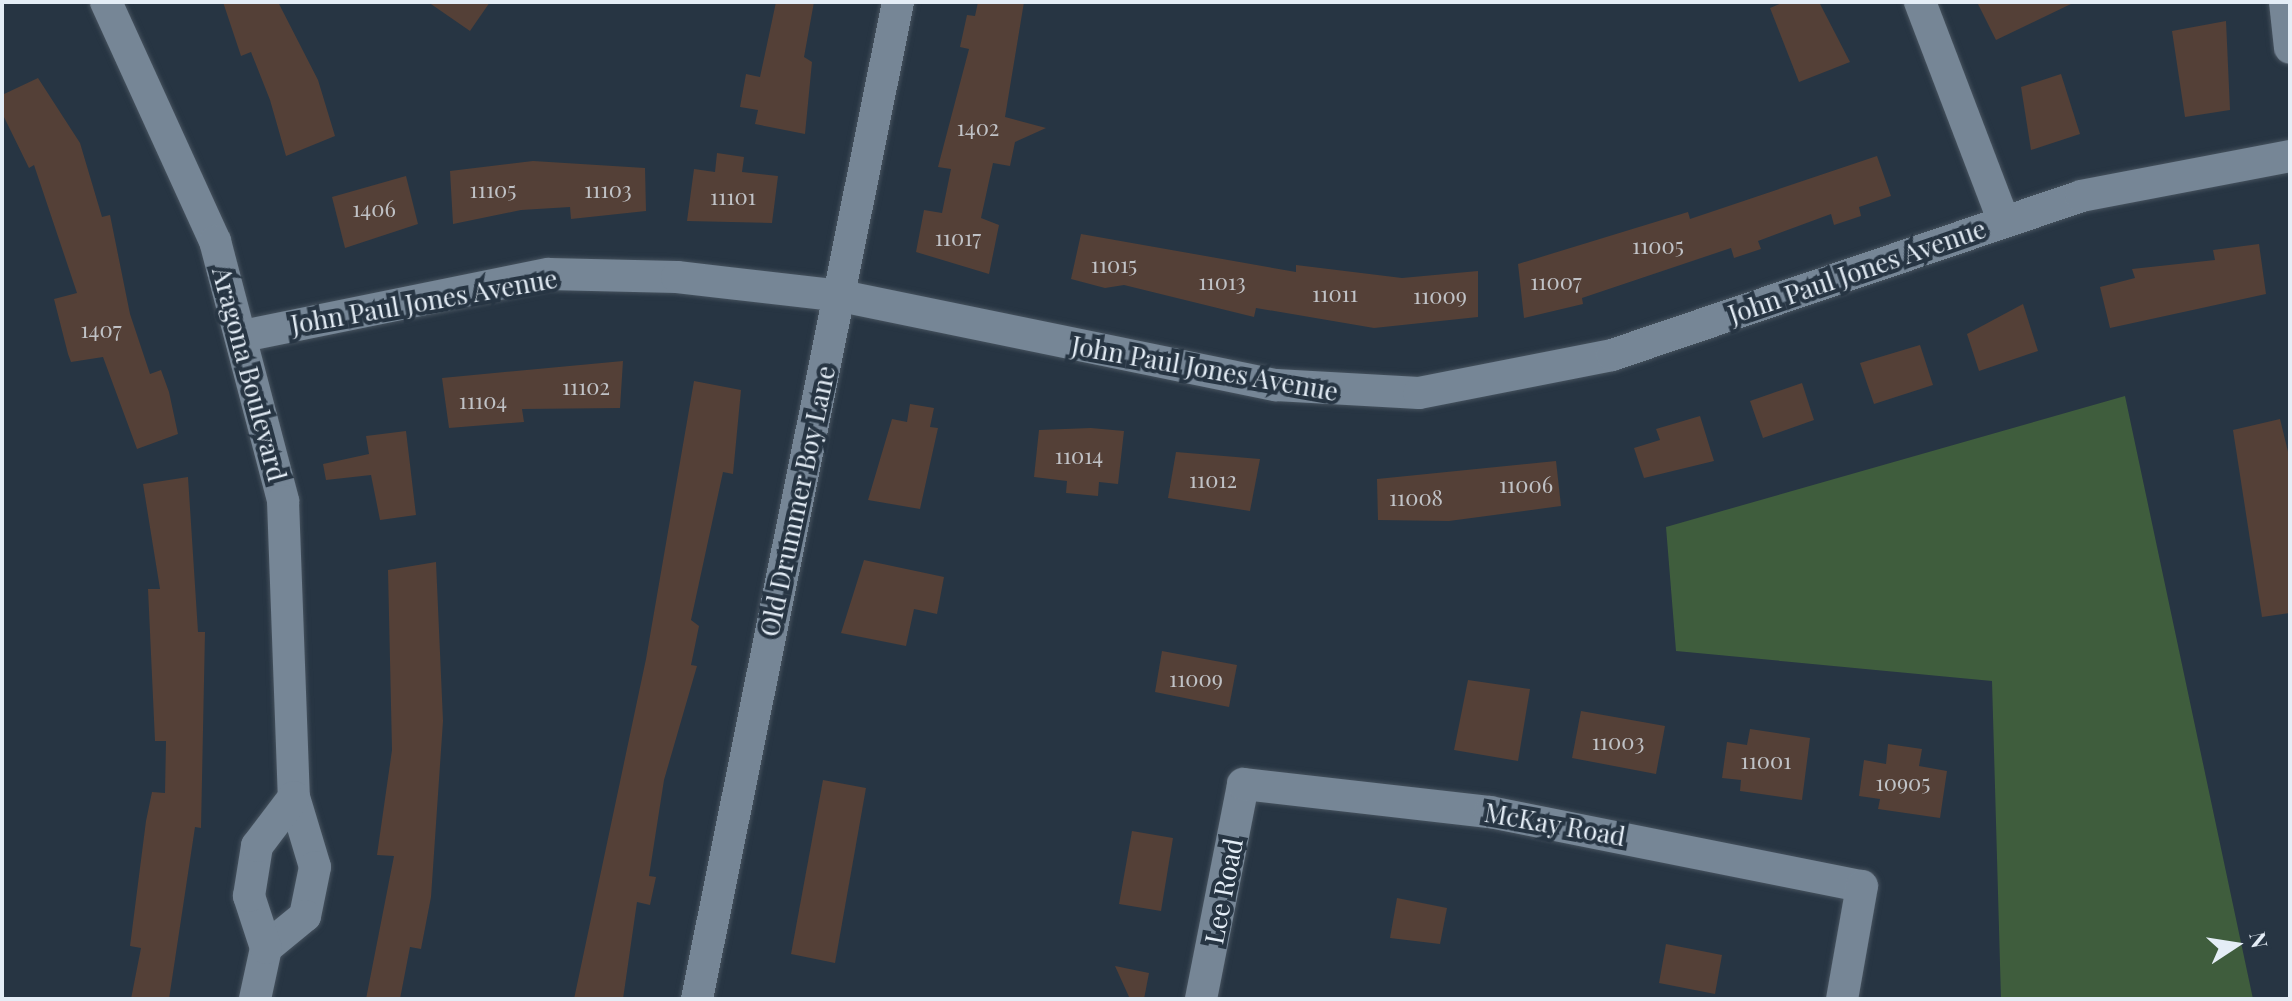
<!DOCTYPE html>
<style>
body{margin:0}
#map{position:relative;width:2292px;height:1001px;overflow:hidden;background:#273543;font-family:"Playfair Display",serif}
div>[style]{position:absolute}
.green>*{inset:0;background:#3f5d3d}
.building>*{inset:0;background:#544037}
.roads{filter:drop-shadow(0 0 2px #46525e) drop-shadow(0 0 2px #46525e)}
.minor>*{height:32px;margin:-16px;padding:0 16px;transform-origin:16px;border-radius:16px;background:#768696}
span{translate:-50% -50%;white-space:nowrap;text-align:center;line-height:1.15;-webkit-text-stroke:8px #273543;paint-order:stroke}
.number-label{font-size:22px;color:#c0c2c6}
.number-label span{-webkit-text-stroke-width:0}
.street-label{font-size:26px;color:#e4edf6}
.frame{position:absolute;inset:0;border:4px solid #e4edf6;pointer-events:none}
.north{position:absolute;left:2196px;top:905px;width:80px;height:80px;-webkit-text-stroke:6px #273543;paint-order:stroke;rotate:78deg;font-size:22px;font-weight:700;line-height:32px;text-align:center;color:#e4edf6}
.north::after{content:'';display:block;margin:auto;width:28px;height:36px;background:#e4edf6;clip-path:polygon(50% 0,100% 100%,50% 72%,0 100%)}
</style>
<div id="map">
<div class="green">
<i style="clip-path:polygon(2125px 396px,2253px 999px,2001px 999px,1992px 681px,1676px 651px,1666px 527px)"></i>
</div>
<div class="building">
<i style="clip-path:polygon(223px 2px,278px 2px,318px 80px,335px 136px,286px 156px,270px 100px,251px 52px,241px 56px)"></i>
<i style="clip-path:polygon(428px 2px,490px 2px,470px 31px)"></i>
<i style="clip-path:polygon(776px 2px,814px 2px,804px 57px,812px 62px,805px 134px,755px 124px,758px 110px,740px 107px,746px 74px,760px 77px)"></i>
<i style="clip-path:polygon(978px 2px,1024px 2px,1005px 117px,1046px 128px,1015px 142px,1010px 166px,993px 163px,981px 218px,999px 225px,989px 274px,916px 252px,924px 210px,942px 213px,951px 169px,938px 167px,969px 49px,960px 47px,967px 15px,975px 16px)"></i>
<i style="clip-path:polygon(1784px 2px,1819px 2px,1850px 62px,1799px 82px,1770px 8px)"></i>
<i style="clip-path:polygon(1977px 2px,2075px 2px,1996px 40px)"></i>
<i style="clip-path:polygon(2226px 21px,2230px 110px,2185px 117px,2172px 31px)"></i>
<i style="clip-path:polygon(2061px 74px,2080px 134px,2031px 150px,2021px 87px)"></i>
<i style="clip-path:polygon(38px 78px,80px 143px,102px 217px,110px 215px,130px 314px,150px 374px,161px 370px,169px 392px,178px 434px,137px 449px,103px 357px,71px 362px,68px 354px,54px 299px,77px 293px,34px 165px,29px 168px,2px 113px,2px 95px)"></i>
<i style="clip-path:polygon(717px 153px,744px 157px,742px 172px,778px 176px,772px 223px,687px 221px,694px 169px,715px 172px)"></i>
<i style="clip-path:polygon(1877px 156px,1891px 196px,1859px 207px,1861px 216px,1834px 225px,1831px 214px,1758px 241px,1761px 249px,1734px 258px,1731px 248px,1582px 298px,1583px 304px,1524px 318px,1518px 264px,1688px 212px,1690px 219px)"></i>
<i style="clip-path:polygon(533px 161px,645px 168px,646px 211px,571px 219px,570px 207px,521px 210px,453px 224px,450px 171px)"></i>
<i style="clip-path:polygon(406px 176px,418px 224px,345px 248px,332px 197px)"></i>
<i style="clip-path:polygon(1081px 234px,1296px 272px,1296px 265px,1402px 278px,1478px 271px,1478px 317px,1374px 328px,1256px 308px,1254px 317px,1124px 285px,1105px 288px,1071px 279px)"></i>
<i style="clip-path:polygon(2259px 244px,2266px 294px,2110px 328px,2100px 287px,2135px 278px,2132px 269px,2215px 260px,2213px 250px)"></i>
<i style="clip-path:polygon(2023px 304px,2038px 351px,1979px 371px,1967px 334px)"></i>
<i style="clip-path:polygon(1920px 345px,1933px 385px,1874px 404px,1860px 363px)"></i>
<i style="clip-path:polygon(623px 361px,620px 408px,522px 409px,524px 422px,449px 428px,442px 378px)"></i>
<i style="clip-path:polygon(694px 381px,741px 390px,733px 474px,723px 472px,691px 620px,699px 626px,691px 665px,697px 666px,664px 780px,649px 876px,656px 877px,650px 905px,637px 902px,623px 999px,574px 999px,646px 659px)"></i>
<i style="clip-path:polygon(1802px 383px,1814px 420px,1763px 438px,1750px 401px)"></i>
<i style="clip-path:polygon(910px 404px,934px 408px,930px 427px,938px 428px,920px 509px,868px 500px,892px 419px,907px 422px)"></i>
<i style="clip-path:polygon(1700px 416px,1714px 461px,1644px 478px,1634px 448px,1660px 440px,1656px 429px)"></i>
<i style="clip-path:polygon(2280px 419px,2290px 460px,2290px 613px,2262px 617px,2233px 430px)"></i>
<i style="clip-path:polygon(1091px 428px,1124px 431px,1118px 484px,1099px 482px,1098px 496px,1066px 493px,1067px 481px,1034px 477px,1039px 430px)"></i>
<i style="clip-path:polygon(406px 431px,416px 515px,380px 520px,371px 475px,326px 480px,323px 464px,369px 454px,366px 436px)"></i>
<i style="clip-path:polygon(1176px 452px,1260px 459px,1250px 511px,1168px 498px)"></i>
<i style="clip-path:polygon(1556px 461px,1561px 506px,1449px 521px,1378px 520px,1377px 479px)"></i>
<i style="clip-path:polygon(188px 477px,198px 632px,205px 632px,201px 828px,195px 827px,169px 999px,131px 999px,141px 948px,130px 946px,146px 821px,152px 792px,165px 793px,166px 741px,155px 741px,148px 589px,160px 589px,143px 484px)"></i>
<i style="clip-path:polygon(864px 560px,944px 577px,937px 614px,914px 609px,906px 646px,841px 633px)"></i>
<i style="clip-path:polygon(436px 562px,443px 721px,431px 897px,421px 949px,410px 947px,400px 999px,366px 999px,394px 856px,377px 855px,392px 750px,388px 570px)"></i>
<i style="clip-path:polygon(1162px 651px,1237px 665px,1229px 707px,1155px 692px)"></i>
<i style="clip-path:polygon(1468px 680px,1530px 689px,1518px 761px,1454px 750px)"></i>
<i style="clip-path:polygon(1581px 711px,1665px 726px,1656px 774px,1572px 758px)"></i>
<i style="clip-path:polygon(1750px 729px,1810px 738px,1802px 800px,1740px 791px,1741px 780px,1722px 778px,1727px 742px,1747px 745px)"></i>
<i style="clip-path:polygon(1888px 744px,1922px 749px,1919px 766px,1947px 771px,1940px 818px,1878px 809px,1880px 799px,1859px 796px,1864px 760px,1886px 764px)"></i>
<i style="clip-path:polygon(823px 780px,866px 788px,835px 963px,791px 954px)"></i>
<i style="clip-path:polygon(1132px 831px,1173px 838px,1161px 911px,1119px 904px)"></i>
<i style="clip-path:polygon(1397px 898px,1447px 908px,1440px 944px,1390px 938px)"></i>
<i style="clip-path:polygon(1666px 944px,1722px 955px,1715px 994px,1659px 983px)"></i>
<i style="clip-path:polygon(1115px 966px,1149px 973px,1144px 999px,1130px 999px)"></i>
</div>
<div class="roads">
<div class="minor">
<i style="left:106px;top:2px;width:263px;rotate:65.5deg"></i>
<i style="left:215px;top:241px;width:269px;rotate:75.3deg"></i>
<i style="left:283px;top:501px;width:296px;rotate:87.9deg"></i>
<i style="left:294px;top:797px;width:73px;rotate:73.3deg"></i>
<i style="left:315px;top:867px;width:50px;rotate:101.5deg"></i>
<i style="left:305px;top:916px;width:50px;rotate:140.6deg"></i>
<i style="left:1920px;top:2px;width:232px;rotate:69.1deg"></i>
<i style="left:2285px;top:2px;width:46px;rotate:83.8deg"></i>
<i style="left:243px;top:336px;width:312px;rotate:-11.5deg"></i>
<i style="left:549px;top:274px;width:128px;rotate:1.3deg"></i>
<i style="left:677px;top:277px;width:165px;rotate:6.6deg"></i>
<i style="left:841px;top:296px;width:444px;rotate:11.6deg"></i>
<i style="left:1276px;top:385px;width:143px;rotate:3.2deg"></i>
<i style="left:1419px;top:393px;width:197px;rotate:-11.1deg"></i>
<i style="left:1612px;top:355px;width:495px;rotate:-18.7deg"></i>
<i style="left:2081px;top:196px;width:213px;rotate:-10.8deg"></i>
<i style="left:255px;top:999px;width:52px;rotate:-77.8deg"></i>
<i style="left:266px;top:948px;width:55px;rotate:-108.1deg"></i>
<i style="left:249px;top:896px;width:51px;rotate:-80.9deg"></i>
<i style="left:257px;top:846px;width:61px;rotate:-52.9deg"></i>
<i style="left:697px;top:999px;width:1017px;rotate:-78.6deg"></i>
<i style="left:1201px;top:999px;width:219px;rotate:-78.9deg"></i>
<i style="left:1243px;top:784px;width:249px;rotate:6.5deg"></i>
<i style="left:1490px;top:812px;width:379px;rotate:11.3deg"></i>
<i style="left:1862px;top:886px;width:115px;rotate:100deg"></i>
</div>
</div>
<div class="number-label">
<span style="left:978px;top:128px">1402</span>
<span style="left:493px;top:190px">11105</span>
<span style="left:608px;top:190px">11103</span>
<span style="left:733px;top:197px">11101</span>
<span style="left:374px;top:209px">1406</span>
<span style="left:958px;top:238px">11017</span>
<span style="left:1658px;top:246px">11005</span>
<span style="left:1114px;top:265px">11015</span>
<span style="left:1222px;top:282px">11013</span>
<span style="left:1556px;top:282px">11007</span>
<span style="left:1335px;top:294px">11011</span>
<span style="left:1440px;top:296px">11009</span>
<span style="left:101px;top:330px">1407</span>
<span style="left:586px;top:387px">11102</span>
<span style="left:483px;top:401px">11104</span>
<span style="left:1079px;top:456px">11014</span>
<span style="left:1213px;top:480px">11012</span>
<span style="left:1526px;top:485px">11006</span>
<span style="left:1416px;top:498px">11008</span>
<span style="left:1196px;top:679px">11009</span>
<span style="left:1618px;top:742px">11003</span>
<span style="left:1766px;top:761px">11001</span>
<span style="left:1903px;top:783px">10905</span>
</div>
<div class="street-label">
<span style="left:1857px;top:271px;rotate:-19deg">John Paul Jones Avenue</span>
<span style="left:424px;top:301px;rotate:-10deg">John Paul Jones Avenue</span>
<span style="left:1205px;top:368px;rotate:10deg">John Paul Jones Avenue</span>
<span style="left:250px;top:374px;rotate:75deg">Aragona Boulevard</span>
<span style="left:797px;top:501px;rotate:-78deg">Old Drummer Boy Lane</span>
<span style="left:1555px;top:824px;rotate:10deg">McKay Road</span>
<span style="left:1223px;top:891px;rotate:-79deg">Lee Road</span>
</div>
<div class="frame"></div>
<div class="north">N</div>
</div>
